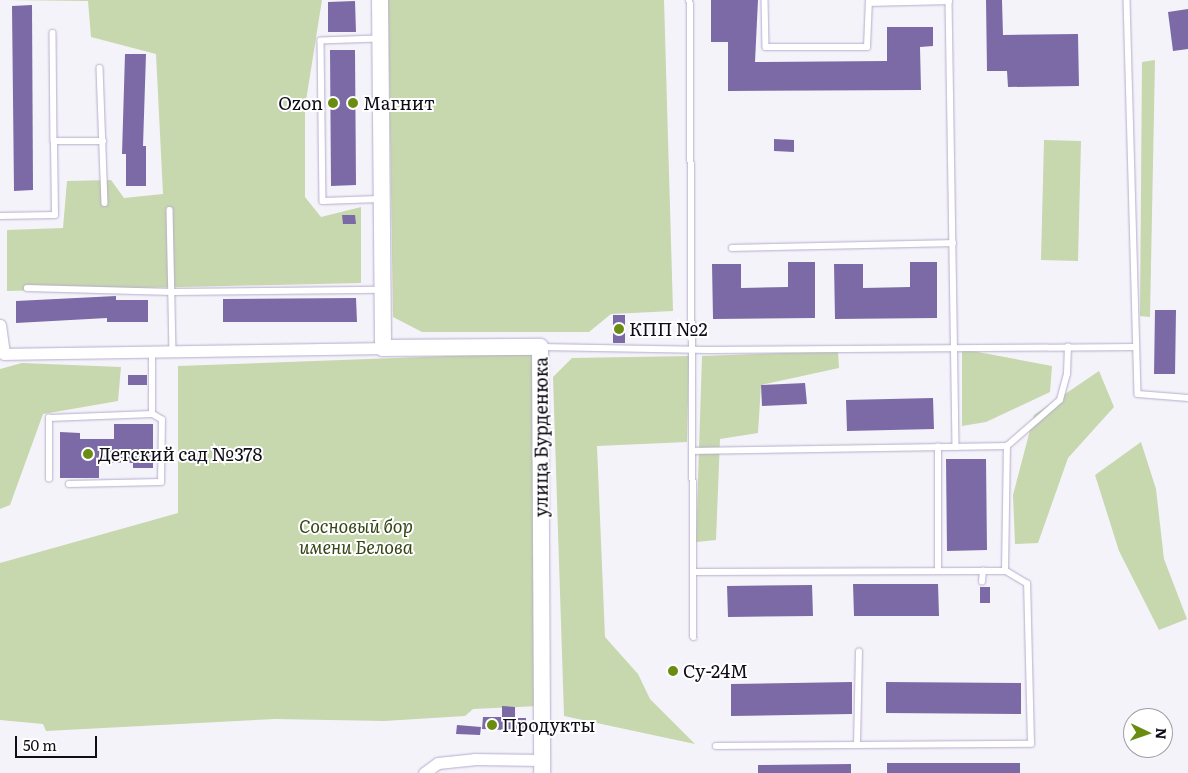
<!DOCTYPE html>
<meta charset="utf-8">
<style>
body{margin:0}
#map{position:relative;width:1188px;height:773px;overflow:hidden;background:#f5f3fa;font-family:Literata,serif}
div>[style]{position:absolute}
.green>*{inset:0;background:#c7d7ae}
.building>*{inset:0;background:#7b6aa6}
.roads{filter:drop-shadow(0 0 1px #b5adcd) drop-shadow(0 0 1px #b5adcd)}
.lane>*{height:5.5px;margin:-2.75px;padding:0 2.75px;transform-origin:2.75px;border-radius:2.75px;background:#fff}
.street>*{height:11px;margin:-5.5px;padding:0 5.5px;transform-origin:5.5px;border-radius:5.5px;background:#fff}
.secondary>*{height:16px;margin:-8px;padding:0 8px;transform-origin:8px;border-radius:8px;background:#fff}
.dots>*{width:14px;height:14px;translate:-50% -50%;box-sizing:border-box;border:2px solid #fff;border-radius:50%}
span{translate:-50% -50%;white-space:nowrap;text-align:center;line-height:1.15;-webkit-text-stroke:4px #fff;paint-order:stroke}
.poi-label{font-size:18px;color:#100d18}
.right{translate:-100% -50%;text-align:right}
.left{translate:0 -50%;text-align:left}
.street-label{font-size:18px;color:#100d18}
.park-label{font-size:18px;color:#354515;font-style:italic}
.north{position:absolute;left:1123px;top:708px;width:50px;height:50px;box-sizing:border-box;background:#fff;border:1px solid #9f9ea3;border-radius:50%;rotate:93deg;font-size:14px;font-weight:700;line-height:20px;text-align:center;color:#100d18}
.north::after{content:'';display:block;margin:auto;width:18px;height:22px;background:#6a8c11;clip-path:polygon(50% 0,100% 100%,50% 72%,0 100%)}
.scale{position:absolute;left:15px;top:736px;width:82px;height:22px;box-sizing:border-box;border:2px solid #100d18;border-top:0;padding-left:6px;font-size:15px;line-height:18px;white-space:nowrap;color:#100d18;-webkit-text-stroke:4px #fff;paint-order:stroke}
</style>
<div id="map">
<div class="green">
<i style="clip-path:polygon(5px 0,322px 0,305px 107px,305px 197px,321px 217px,361px 207px,361px 283px,7px 291px,7px 230px,63px 228px,67px 181px,111px 180px,124px 198px,163px 194px,156px 54px,91px 37px,88px 1px)"></i>
<i style="clip-path:polygon(388px 0,664px 0,673px 311px,611px 314px,589px 332px,422px 332px,393px 317px)"></i>
<i style="clip-path:polygon(1155px 60px,1150px 317px,1140px 316px,1142px 62px)"></i>
<i style="clip-path:polygon(1044px 140px,1081px 141px,1078px 261px,1041px 260px)"></i>
<i style="clip-path:polygon(962px 349px,1052px 366px,1050px 392px,986px 422px,962px 426px)"></i>
<i style="clip-path:polygon(838px 351px,839px 368px,761px 385px,758px 433px,720px 439px,716px 540px,696px 542px,702px 356px)"></i>
<i style="clip-path:polygon(533px 353px,538px 706px,473px 709px,465px 716px,384px 721px,275px 719px,46px 731px,43px 724px,0 720px,0 563px,178px 513px,178px 366px)"></i>
<i style="clip-path:polygon(689px 356px,687px 442px,597px 446px,605px 637px,638px 674px,650px 699px,695px 744px,564px 716px,553px 377px,572px 358px)"></i>
<i style="clip-path:polygon(22px 363px,121px 367px,118px 401px,43px 414px,10px 505px,0 509px,0 369px)"></i>
<i style="clip-path:polygon(1099px 371px,1114px 407px,1068px 458px,1038px 543px,1015px 544px,1013px 495px,1034px 415px)"></i>
<i style="clip-path:polygon(1141px 442px,1156px 489px,1164px 559px,1187px 619px,1159px 630px,1119px 551px,1095px 475px)"></i>
</div>
<div class="building">
<i style="clip-path:polygon(711px 0,758px 0,755px 62px,887px 61px,887px 27px,933px 27px,933px 46px,920px 47px,921px 90px,728px 91px,728px 42px,711px 42px)"></i>
<i style="clip-path:polygon(986px 0,1002px 0,1003px 35px,1078px 34px,1079px 86px,1008px 87px,1007px 71px,987px 71px)"></i>
<i style="clip-path:polygon(355px 1px,356px 32px,328px 32px,328px 2px)"></i>
<i style="clip-path:polygon(32px 5px,33px 190px,14px 191px,12px 6px)"></i>
<i style="clip-path:polygon(1188px 9px,1188px 49px,1173px 51px,1168px 12px)"></i>
<i style="clip-path:polygon(330px 50px,355px 50px,356px 185px,331px 186px)"></i>
<i style="clip-path:polygon(125px 54px,146px 54px,143px 146px,146px 146px,146px 186px,126px 186px,126px 154px,122px 154px)"></i>
<i style="clip-path:polygon(774px 139px,794px 140px,794px 152px,774px 151px)"></i>
<i style="clip-path:polygon(342px 215px,355px 215px,356px 224px,343px 224px)"></i>
<i style="clip-path:polygon(788px 262px,815px 262px,815px 318px,713px 319px,712px 264px,741px 264px,741px 288px,788px 287px)"></i>
<i style="clip-path:polygon(910px 262px,937px 262px,937px 318px,835px 319px,834px 264px,863px 264px,863px 288px,910px 287px)"></i>
<i style="clip-path:polygon(116px 296px,116px 300px,148px 300px,148px 322px,107px 322px,107px 318px,16px 323px,16px 301px)"></i>
<i style="clip-path:polygon(356px 298px,357px 322px,223px 322px,223px 299px)"></i>
<i style="clip-path:polygon(1155px 310px,1176px 310px,1175px 374px,1154px 374px)"></i>
<i style="clip-path:polygon(613px 315px,625px 315px,625px 343px,613px 343px)"></i>
<i style="clip-path:polygon(128px 375px,147px 375px,147px 385px,128px 385px)"></i>
<i style="clip-path:polygon(805px 383px,807px 404px,762px 406px,761px 385px)"></i>
<i style="clip-path:polygon(933px 398px,934px 429px,847px 431px,846px 400px)"></i>
<i style="clip-path:polygon(114px 424px,153px 424px,153px 468px,133px 468px,133px 463px,99px 462px,99px 478px,60px 478px,60px 432px,80px 433px,80px 439px,114px 439px)"></i>
<i style="clip-path:polygon(946px 459px,986px 459px,987px 550px,947px 551px)"></i>
<i style="clip-path:polygon(853px 584px,938px 584px,939px 616px,854px 616px)"></i>
<i style="clip-path:polygon(812px 585px,813px 616px,728px 617px,727px 586px)"></i>
<i style="clip-path:polygon(980px 587px,990px 587px,990px 603px,980px 603px)"></i>
<i style="clip-path:polygon(852px 682px,852px 714px,731px 716px,731px 684px)"></i>
<i style="clip-path:polygon(886px 682px,1021px 683px,1021px 714px,886px 713px)"></i>
<i style="clip-path:polygon(502px 706px,515px 707px,515px 718px,526px 718px,526px 731px,482px 729px,483px 717px,502px 717px)"></i>
<i style="clip-path:polygon(457px 725px,481px 727px,480px 735px,456px 734px)"></i>
<i style="clip-path:polygon(887px 763px,1020px 763px,1020px 773px,887px 773px)"></i>
<i style="clip-path:polygon(851px 764px,851px 773px,758px 773px,758px 765px)"></i>
</div>
<div class="roads">
<div class="lane">
<i style="left:690px;top:0;width:637px;rotate:89.64deg"></i>
<i style="left:765px;top:0;width:47px;rotate:88.8deg"></i>
<i style="left:766px;top:47px;width:101px"></i>
<i style="left:867px;top:47px;width:47px;rotate:-87.6deg"></i>
<i style="left:949px;top:0;width:447px;rotate:89.1deg"></i>
<i style="left:1127px;top:0;width:394px;rotate:88.4deg"></i>
<i style="left:1138px;top:394px;width:50px;rotate:4.6deg"></i>
<i style="left:869px;top:3px;width:80px;rotate:-1.4deg"></i>
<i style="left:53px;top:33px;width:108px;rotate:89.5deg"></i>
<i style="left:54px;top:141px;width:49px"></i>
<i style="left:378px;top:39px;width:57px;rotate:178deg"></i>
<i style="left:321px;top:41px;width:160px;rotate:89.3deg"></i>
<i style="left:323px;top:201px;width:56px;rotate:-2deg"></i>
<i style="left:100px;top:68px;width:135px;rotate:87.9deg"></i>
<i style="left:170px;top:210px;width:141px;rotate:88.8deg"></i>
<i style="left:0;top:216px;width:55px;rotate:-1deg"></i>
<i style="left:55px;top:215px;width:74px;rotate:-90.8deg"></i>
<i style="left:732px;top:248px;width:221px;rotate:-1.3deg"></i>
<i style="left:27px;top:288px;width:146px;rotate:1.6deg"></i>
<i style="left:173px;top:292px;width:208px;rotate:-0.6deg"></i>
<i style="left:541px;top:347px;width:167px;rotate:1deg"></i>
<i style="left:708px;top:350px;width:428px;rotate:-0.4deg"></i>
<i style="left:692px;top:451px;width:315px;rotate:-0.9deg"></i>
<i style="left:49px;top:479px;width:61px;rotate:-90deg"></i>
<i style="left:49px;top:418px;width:103px;rotate:-2.2deg"></i>
<i style="left:152px;top:414px;width:62px;rotate:-90deg"></i>
<i style="left:69px;top:484px;width:92px;rotate:-1.2deg"></i>
<i style="left:161px;top:482px;width:62px;rotate:-89.1deg"></i>
<i style="left:162px;top:420px;width:12px;rotate:-149deg"></i>
<i style="left:938px;top:571px;width:124px;rotate:-90deg"></i>
<i style="left:694px;top:572px;width:289px;rotate:-0.2deg"></i>
<i style="left:982px;top:582px;width:11px;rotate:-85deg"></i>
<i style="left:983px;top:571px;width:22px"></i>
<i style="left:1005px;top:571px;width:125px;rotate:-89.1deg"></i>
<i style="left:1007px;top:446px;width:70px;rotate:-41deg"></i>
<i style="left:1060px;top:400px;width:27px;rotate:-75deg"></i>
<i style="left:1067px;top:374px;width:27px;rotate:-88deg"></i>
<i style="left:857px;top:745px;width:93px;rotate:-88.8deg"></i>
<i style="left:716px;top:746px;width:315px;rotate:-0.4deg"></i>
<i style="left:1031px;top:744px;width:160px;rotate:-91.4deg"></i>
<i style="left:1027px;top:584px;width:26px;rotate:-149deg"></i>
</div>
<div class="street">
<i style="left:0;top:325px;width:29px;rotate:82deg"></i>
<i style="left:4px;top:354px;width:379px;rotate:-0.9deg"></i>
<i style="left:424px;top:773px;width:17px;rotate:-36deg"></i>
<i style="left:438px;top:763px;width:36px;rotate:-6deg"></i>
<i style="left:474px;top:759px;width:68px;rotate:0.8deg"></i>
</div>
<div class="secondary">
<i style="left:380px;top:0;width:348px;rotate:89.5deg"></i>
<i style="left:383px;top:348px;width:157px;rotate:-0.4deg"></i>
<i style="left:540px;top:347px;width:426px;rotate:89.7deg"></i>
</div>
</div>
<div class="dots">
<i style="left:333px;top:103px;background:#6a8c11"></i>
<i style="left:353px;top:103px;background:#6a8c11"></i>
<i style="left:619px;top:329px;background:#6a8c11"></i>
<i style="left:88px;top:454px;background:#6a8c11"></i>
<i style="left:673px;top:671px;background:#6a8c11"></i>
<i style="left:492px;top:725px;background:#6a8c11"></i>
</div>
<div class="poi-label">
<span class="right" style="left:323px;top:103px">Ozon</span>
<span class="left" style="left:363px;top:103px">Магнит</span>
<span class="left" style="left:629px;top:329px">КПП №2</span>
<span class="left" style="left:98px;top:454px">Детский сад №378</span>
<span class="left" style="left:683px;top:671px">Су-24М</span>
<span class="left" style="left:502px;top:725px">Продукты</span>
</div>
<div class="street-label">
<span style="left:541px;top:437px;rotate:-90deg">улица Бурденюка</span>
</div>
<div class="park-label">
<span style="left:356px;top:537px">Сосновый бор<br>имени Белова</span>
</div>
<div class="north">N</div>
<div class="scale">50 m</div>
</div>
